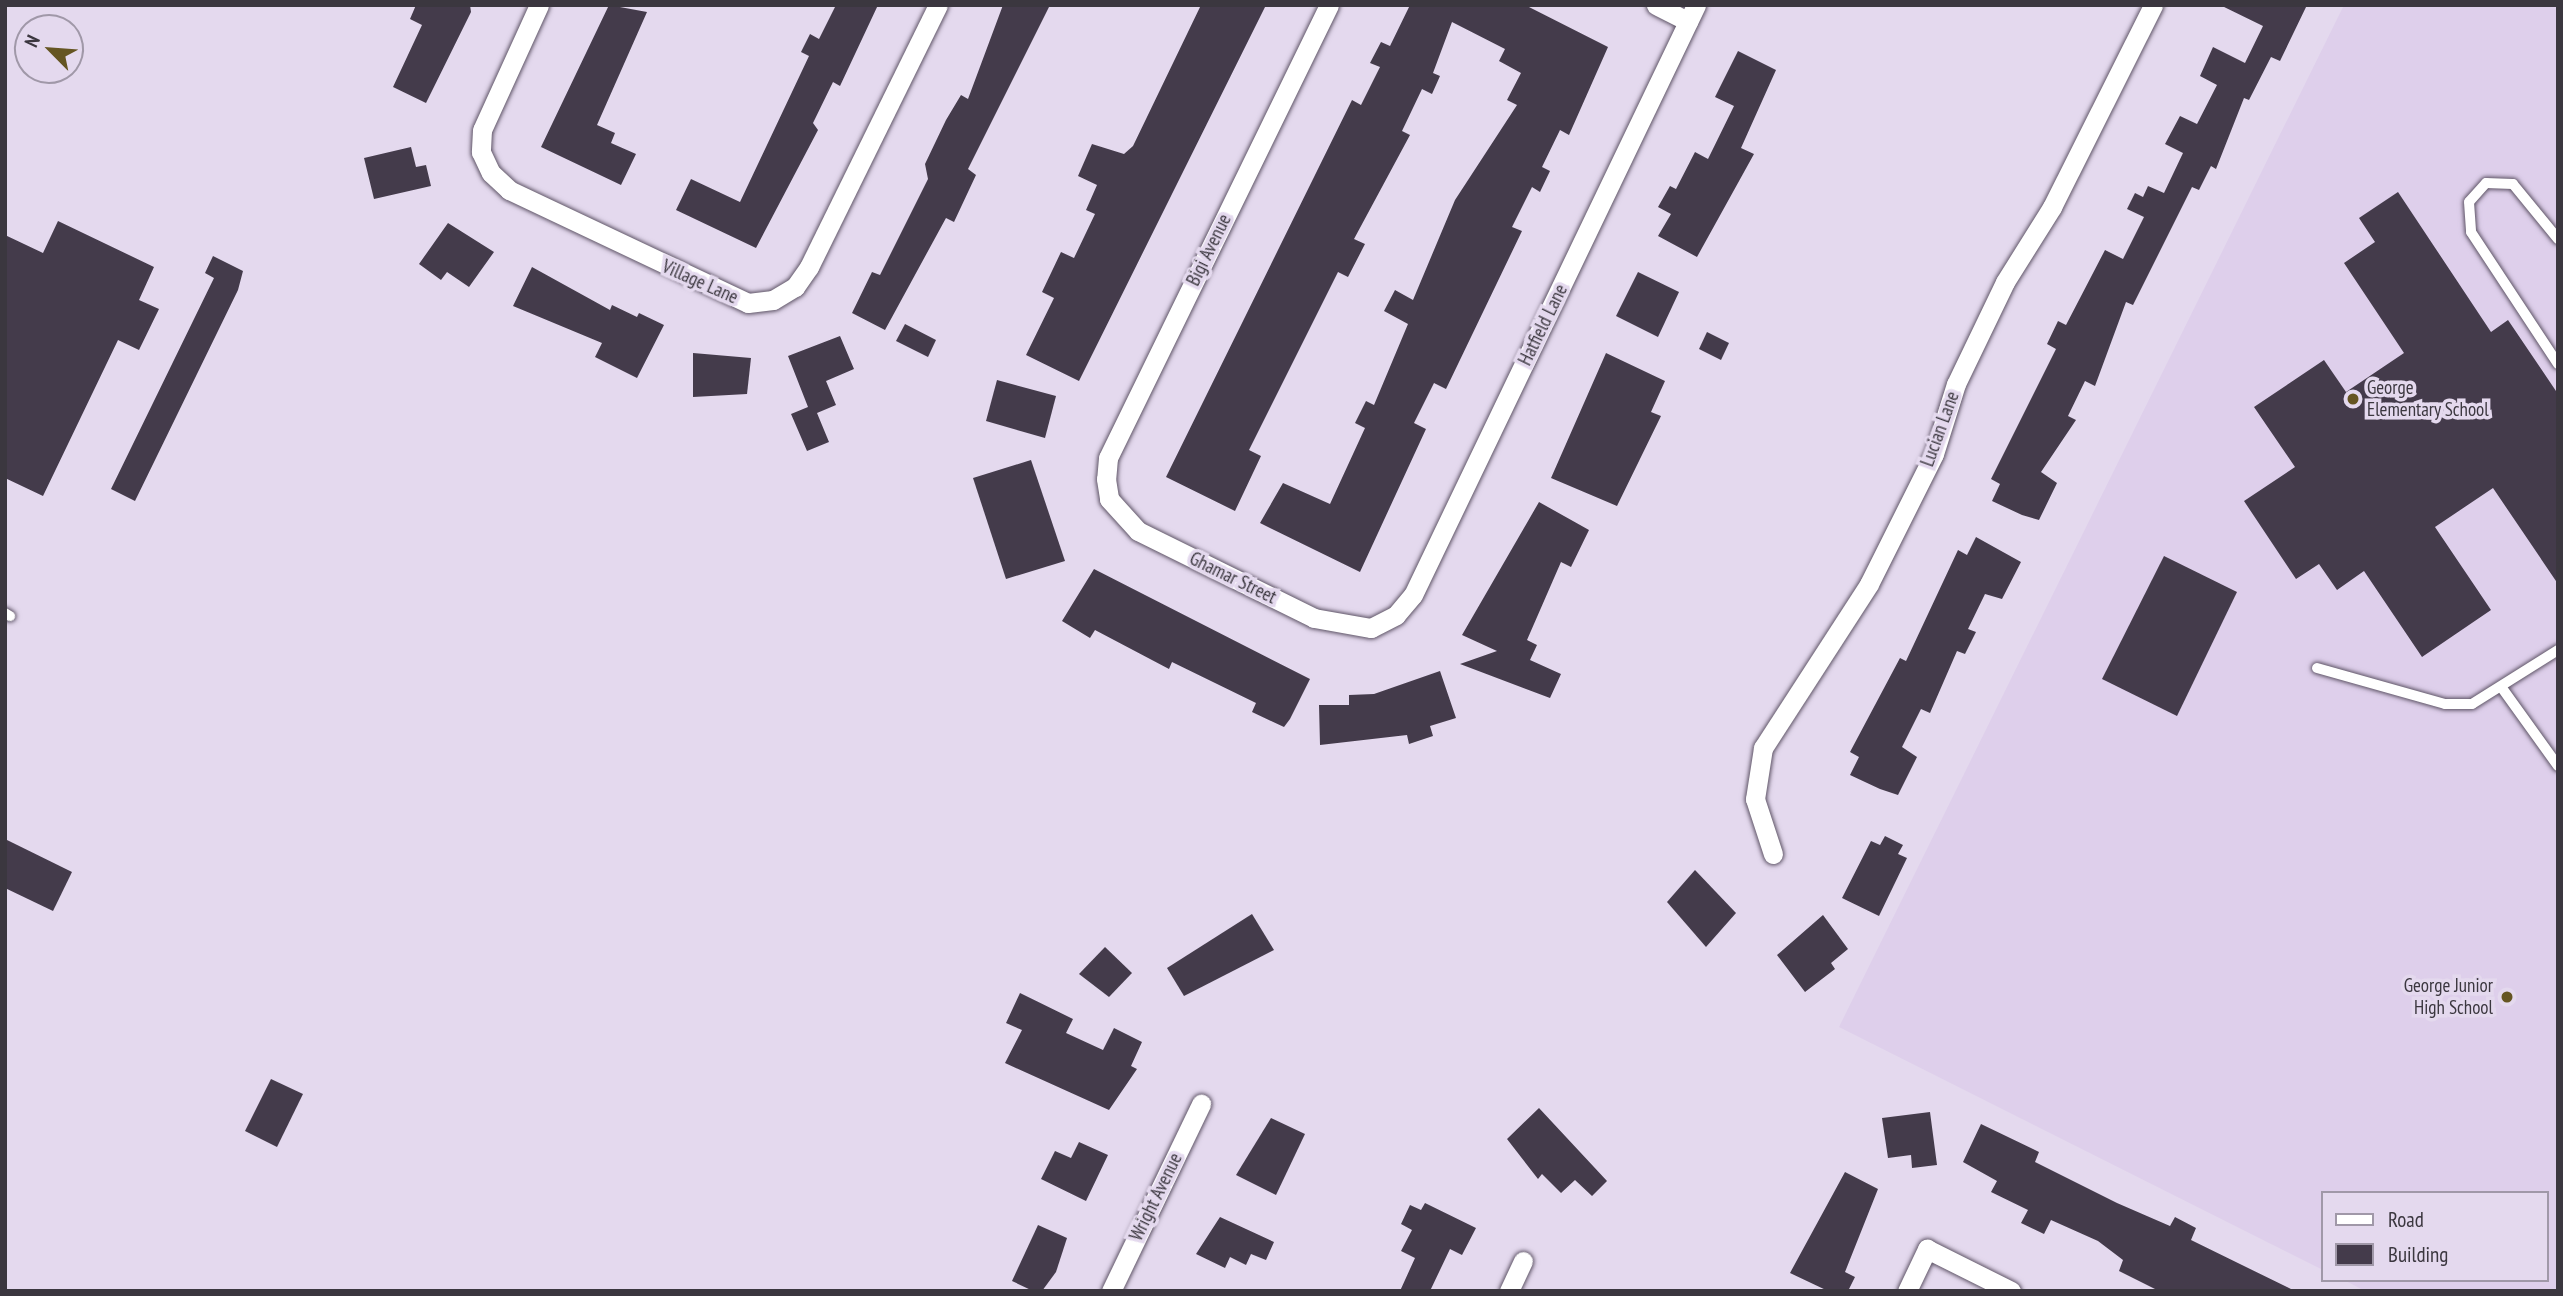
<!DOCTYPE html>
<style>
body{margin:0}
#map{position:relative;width:2563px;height:1296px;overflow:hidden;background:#e4d9ee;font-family:"PT Sans Narrow",sans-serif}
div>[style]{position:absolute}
.built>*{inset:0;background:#decfeb}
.building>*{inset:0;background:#443b4b}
.roads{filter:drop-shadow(0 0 2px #5f5567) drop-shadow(0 0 2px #5f5567)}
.lane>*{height:10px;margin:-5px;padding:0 5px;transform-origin:5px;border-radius:5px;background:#fff}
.street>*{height:19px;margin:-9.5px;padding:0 9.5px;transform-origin:9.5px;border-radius:9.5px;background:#fff}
.dots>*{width:19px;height:19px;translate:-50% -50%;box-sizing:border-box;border:4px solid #e4d9ee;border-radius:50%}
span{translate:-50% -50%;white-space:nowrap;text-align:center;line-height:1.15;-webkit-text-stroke:7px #e4d9ee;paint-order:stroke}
.street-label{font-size:19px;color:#3b373f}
.poi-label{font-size:19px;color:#3b373f}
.left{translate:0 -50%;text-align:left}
.right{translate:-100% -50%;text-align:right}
.frame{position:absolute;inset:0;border:7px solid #3b373f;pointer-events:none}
.legend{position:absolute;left:2321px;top:1191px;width:228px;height:91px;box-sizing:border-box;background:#e4d9ee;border:2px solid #a098a8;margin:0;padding:9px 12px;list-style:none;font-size:21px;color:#3b373f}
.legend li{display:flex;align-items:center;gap:14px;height:35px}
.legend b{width:35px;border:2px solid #a098a8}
.north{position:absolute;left:14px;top:14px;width:70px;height:70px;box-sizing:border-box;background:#e4d9ee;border:2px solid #a098a8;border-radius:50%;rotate:295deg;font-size:19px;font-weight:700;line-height:28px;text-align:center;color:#3b373f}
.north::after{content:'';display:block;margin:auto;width:24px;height:32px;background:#655522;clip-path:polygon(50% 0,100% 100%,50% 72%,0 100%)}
</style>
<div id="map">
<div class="built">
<i style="clip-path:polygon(2344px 5px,2558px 5px,2558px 1291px,2365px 1291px,2344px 1280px,2547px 1280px,2547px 1193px,2323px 1193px,2323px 1270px,1839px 1027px)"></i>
</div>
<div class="building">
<i style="clip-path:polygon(416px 5px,470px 5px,471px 12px,426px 103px,393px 87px,422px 25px,410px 19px)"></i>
<i style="clip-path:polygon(609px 5px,647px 12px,597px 125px,615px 133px,611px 143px,636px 154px,621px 185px,541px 147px)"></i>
<i style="clip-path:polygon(836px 5px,878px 5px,840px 86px,833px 82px,813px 123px,818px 130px,756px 248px,676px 210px,691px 179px,740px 202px,809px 56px,801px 52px,810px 34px,819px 39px)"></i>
<i style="clip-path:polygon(1003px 5px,1050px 5px,968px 169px,976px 175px,954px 222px,946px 218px,885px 330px,852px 313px,872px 272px,880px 275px,928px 179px,925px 164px,946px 120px,961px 95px,968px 99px)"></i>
<i style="clip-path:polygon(1201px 5px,1266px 5px,1079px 381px,1026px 355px,1054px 298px,1042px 292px,1061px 252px,1074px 258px,1095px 214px,1086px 210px,1097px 185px,1078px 176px,1092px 144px,1124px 154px,1133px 146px)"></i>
<i style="clip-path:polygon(1410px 5px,1525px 5px,1608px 47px,1569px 135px,1560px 130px,1542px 167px,1550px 171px,1540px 192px,1532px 187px,1512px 227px,1522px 231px,1446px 389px,1434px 383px,1414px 423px,1426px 429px,1360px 572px,1260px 523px,1283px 483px,1330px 504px,1365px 428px,1355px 423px,1366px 401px,1374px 405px,1408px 324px,1384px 311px,1395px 290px,1413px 300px,1455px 200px,1517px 105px,1507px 100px,1521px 73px,1499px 61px,1505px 49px,1452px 22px,1433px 73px,1440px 76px,1432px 94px,1422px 89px,1402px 131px,1410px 135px,1354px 239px,1365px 244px,1348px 277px,1338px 272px,1249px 450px,1261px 456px,1235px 511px,1166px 477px,1352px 100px,1361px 105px,1380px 67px,1370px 63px,1381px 42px,1390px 46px)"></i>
<i style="clip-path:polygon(2220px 5px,2307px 5px,2280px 61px,2271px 57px,2249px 100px,2244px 98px,2216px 169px,2211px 166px,2199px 190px,2192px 187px,2133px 305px,2126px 302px,2095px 386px,2085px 381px,2068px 416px,2076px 420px,2041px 472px,2057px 483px,2039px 520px,2022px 515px,1992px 501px,2000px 484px,1991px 479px,2056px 349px,2047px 344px,2058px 321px,2066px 325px,2105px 250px,2123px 259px,2144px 217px,2127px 209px,2135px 193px,2143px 197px,2148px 186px,2164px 193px,2183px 153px,2165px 144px,2180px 116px,2197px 124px,2217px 85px,2200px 76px,2213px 47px,2245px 63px,2263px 26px)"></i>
<i style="clip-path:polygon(1738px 51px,1776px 70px,1741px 148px,1754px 154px,1697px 257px,1658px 236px,1671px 214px,1658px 207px,1670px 186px,1676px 189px,1695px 152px,1708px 159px,1734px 106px,1715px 97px)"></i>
<i style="clip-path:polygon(411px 147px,416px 167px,426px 165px,431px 186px,374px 199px,364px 158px)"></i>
<i style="clip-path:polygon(2398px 192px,2491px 332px,2508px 320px,2558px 394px,2558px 584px,2493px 488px,2435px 527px,2491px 610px,2422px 657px,2364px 571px,2337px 590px,2319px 564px,2296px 579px,2244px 501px,2295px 467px,2254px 407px,2324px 360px,2346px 392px,2404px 353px,2344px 263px,2375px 242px,2359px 218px)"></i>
<i style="clip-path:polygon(58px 221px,154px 267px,139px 300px,159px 309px,139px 350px,118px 340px,43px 496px,5px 478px,5px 235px,43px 253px)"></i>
<i style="clip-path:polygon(448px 223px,494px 252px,469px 287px,447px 272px,441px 280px,419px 264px)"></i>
<i style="clip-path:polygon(213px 256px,243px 271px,238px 290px,135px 501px,111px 489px,214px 278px,205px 273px)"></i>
<i style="clip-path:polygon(532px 267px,610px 310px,612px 305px,637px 317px,639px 313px,664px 325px,637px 378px,595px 357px,602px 343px,513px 306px)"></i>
<i style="clip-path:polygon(1638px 272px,1679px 292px,1658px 337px,1616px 316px)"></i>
<i style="clip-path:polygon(905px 324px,936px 340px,928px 357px,896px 341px)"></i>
<i style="clip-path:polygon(1707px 332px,1729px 343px,1721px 360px,1699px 349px)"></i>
<i style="clip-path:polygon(840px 336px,854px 369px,826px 381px,836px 405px,817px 413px,829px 442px,807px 451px,791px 414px,808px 407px,788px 356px)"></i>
<i style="clip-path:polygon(693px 353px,751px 358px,747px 394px,693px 397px)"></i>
<i style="clip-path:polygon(1606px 353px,1665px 381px,1651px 412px,1661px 416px,1617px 506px,1551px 478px)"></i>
<i style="clip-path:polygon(997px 380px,1056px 396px,1045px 438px,986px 421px)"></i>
<i style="clip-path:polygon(1031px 460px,1065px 561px,1006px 579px,973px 478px)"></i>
<i style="clip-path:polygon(1539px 502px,1589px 530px,1571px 567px,1561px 562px,1527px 640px,1537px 645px,1530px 660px,1561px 674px,1550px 698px,1460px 664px,1497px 651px,1462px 635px)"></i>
<i style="clip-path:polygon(1976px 537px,2021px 562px,2002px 599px,1985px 594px,1968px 629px,1976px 632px,1965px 654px,1957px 651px,1930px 713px,1921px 709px,1902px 747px,1917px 757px,1898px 795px,1880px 789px,1850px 775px,1859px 757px,1850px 752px,1900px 658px,1906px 661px,1958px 550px,1967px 555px)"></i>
<i style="clip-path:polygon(2164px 556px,2237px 592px,2177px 716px,2102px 679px)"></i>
<i style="clip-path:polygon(1094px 569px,1310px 679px,1290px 719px,1284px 727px,1252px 712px,1256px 703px,1172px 662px,1169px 669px,1095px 630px,1090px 638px,1062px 621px)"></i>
<i style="clip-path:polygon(1440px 671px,1456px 718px,1430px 726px,1433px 736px,1409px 744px,1407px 735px,1320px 745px,1319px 705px,1349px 705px,1349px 695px,1374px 694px)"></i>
<i style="clip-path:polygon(1885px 836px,1903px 845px,1898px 854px,1907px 858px,1879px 916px,1842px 898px,1871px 841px,1880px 845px)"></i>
<i style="clip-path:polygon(5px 839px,72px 872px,53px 911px,5px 888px)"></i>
<i style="clip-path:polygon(1695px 870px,1736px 913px,1706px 947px,1667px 902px)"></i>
<i style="clip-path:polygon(1252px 914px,1274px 950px,1184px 996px,1167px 968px)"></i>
<i style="clip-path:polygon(1823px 915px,1848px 949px,1831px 963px,1835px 969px,1805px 992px,1777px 955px)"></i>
<i style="clip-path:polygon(1105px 947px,1132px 973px,1109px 997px,1079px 974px)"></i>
<i style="clip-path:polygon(1020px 993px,1073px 1019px,1066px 1033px,1103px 1050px,1114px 1028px,1142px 1042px,1131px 1066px,1137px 1069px,1109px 1110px,1005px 1063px,1022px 1030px,1006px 1023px)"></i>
<i style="clip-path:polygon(271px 1079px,303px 1094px,277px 1147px,245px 1131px)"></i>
<i style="clip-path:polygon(1539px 1108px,1607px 1181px,1592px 1196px,1575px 1180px,1561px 1193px,1542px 1174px,1538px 1179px,1507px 1139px)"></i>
<i style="clip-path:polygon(1930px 1112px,1937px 1165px,1912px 1168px,1911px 1155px,1888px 1158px,1882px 1118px)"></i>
<i style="clip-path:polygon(1271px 1118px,1305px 1134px,1276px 1195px,1236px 1175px)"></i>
<i style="clip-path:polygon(1981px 1124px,2039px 1152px,2035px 1162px,2117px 1203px,2170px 1226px,2175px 1217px,2196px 1228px,2191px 1240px,2295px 1291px,2159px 1291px,2119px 1271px,2123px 1260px,2098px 1241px,2051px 1220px,2044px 1234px,2021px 1223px,2028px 1210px,1991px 1192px,1997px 1181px,1963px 1162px)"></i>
<i style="clip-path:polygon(1079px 1142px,1108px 1155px,1086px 1201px,1041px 1179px,1055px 1151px,1071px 1158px)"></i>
<i style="clip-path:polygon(1845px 1172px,1878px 1189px,1845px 1272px,1855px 1277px,1848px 1291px,1828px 1291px,1790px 1273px)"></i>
<i style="clip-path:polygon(1425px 1203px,1476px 1228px,1462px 1255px,1450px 1249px,1430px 1291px,1400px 1291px,1415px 1258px,1401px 1251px,1412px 1230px,1401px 1224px,1410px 1205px,1421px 1210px)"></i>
<i style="clip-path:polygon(1220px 1217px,1274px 1242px,1266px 1260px,1251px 1254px,1246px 1265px,1230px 1257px,1225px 1268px,1196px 1254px)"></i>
<i style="clip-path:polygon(1038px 1225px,1067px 1238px,1056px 1272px,1042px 1291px,1033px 1291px,1012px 1281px)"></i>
</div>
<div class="roads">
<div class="lane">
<i style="left:2558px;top:239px;width:71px;rotate:-129.3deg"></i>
<i style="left:2513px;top:184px;width:27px;rotate:-178deg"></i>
<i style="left:2486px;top:183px;width:25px;rotate:132deg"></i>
<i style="left:2469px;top:202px;width:30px;rotate:86deg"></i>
<i style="left:2471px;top:232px;width:158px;rotate:56.6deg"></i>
<i style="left:5px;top:613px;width:6px;rotate:31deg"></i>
<i style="left:2317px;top:668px;width:133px;rotate:15.7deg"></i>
<i style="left:2445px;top:704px;width:27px"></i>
<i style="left:2472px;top:704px;width:102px;rotate:-32.1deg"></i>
<i style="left:2502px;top:688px;width:96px;rotate:54.3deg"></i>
</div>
<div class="street">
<i style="left:539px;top:5px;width:137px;rotate:114.5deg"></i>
<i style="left:482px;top:130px;width:22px;rotate:93deg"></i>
<i style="left:481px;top:152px;width:23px;rotate:65deg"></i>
<i style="left:491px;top:173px;width:25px;rotate:43deg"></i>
<i style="left:509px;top:190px;width:264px;rotate:25.3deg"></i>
<i style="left:748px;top:303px;width:25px;rotate:-7deg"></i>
<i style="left:773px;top:300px;width:26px;rotate:-31deg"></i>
<i style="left:795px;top:287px;width:24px;rotate:-55deg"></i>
<i style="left:809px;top:267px;width:292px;rotate:-63.8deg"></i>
<i style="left:1329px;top:5px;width:504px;rotate:116.01deg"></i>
<i style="left:1108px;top:458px;width:21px;rotate:95deg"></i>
<i style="left:1106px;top:479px;width:20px;rotate:81deg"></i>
<i style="left:1109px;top:499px;width:43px;rotate:47.8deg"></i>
<i style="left:1138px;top:531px;width:196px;rotate:26.3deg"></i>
<i style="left:1314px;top:618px;width:58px;rotate:10deg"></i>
<i style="left:1371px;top:628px;width:28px;rotate:-27deg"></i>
<i style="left:1396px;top:615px;width:26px;rotate:-50deg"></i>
<i style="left:1413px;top:595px;width:654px;rotate:-64.37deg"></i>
<i style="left:1656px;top:5px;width:36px;rotate:27deg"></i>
<i style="left:1773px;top:854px;width:58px;rotate:-108.1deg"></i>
<i style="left:1755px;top:799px;width:52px;rotate:-81.1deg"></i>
<i style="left:1763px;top:748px;width:195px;rotate:-57.1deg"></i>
<i style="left:1869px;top:584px;width:145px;rotate:-63.4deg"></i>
<i style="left:1934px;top:454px;width:73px;rotate:-72.6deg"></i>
<i style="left:1956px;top:384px;width:113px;rotate:-64.3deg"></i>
<i style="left:2005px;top:282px;width:89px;rotate:-57.9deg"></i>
<i style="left:2052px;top:207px;width:226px;rotate:-63.4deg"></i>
<i style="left:1111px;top:1291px;width:208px;rotate:-64.3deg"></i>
<i style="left:1509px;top:1291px;width:33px;rotate:-65deg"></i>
<i style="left:1907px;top:1291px;width:47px;rotate:-64.5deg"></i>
<i style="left:1927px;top:1249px;width:94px;rotate:26.6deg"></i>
</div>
</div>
<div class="dots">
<i style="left:2353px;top:399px;background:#655522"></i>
<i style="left:2507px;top:997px;background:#655522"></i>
</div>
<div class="street-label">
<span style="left:1209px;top:250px;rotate:-64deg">Bigi Avenue</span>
<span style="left:700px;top:282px;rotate:24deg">Village Lane</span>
<span style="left:1543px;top:325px;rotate:-64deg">Hatfield Lane</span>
<span style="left:1940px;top:429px;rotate:-70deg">Lucian Lane</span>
<span style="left:1233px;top:578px;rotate:26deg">Ghamar Street</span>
<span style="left:1156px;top:1197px;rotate:-64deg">Wright Avenue</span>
</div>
<div class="poi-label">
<span class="left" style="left:2367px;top:399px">George<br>Elementary School</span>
<span class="right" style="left:2493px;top:997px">George Junior<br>High School</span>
</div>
<div class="frame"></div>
<ul class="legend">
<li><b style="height:9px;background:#fff"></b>Road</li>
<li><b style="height:19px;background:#443b4b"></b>Building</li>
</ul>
<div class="north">N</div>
</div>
